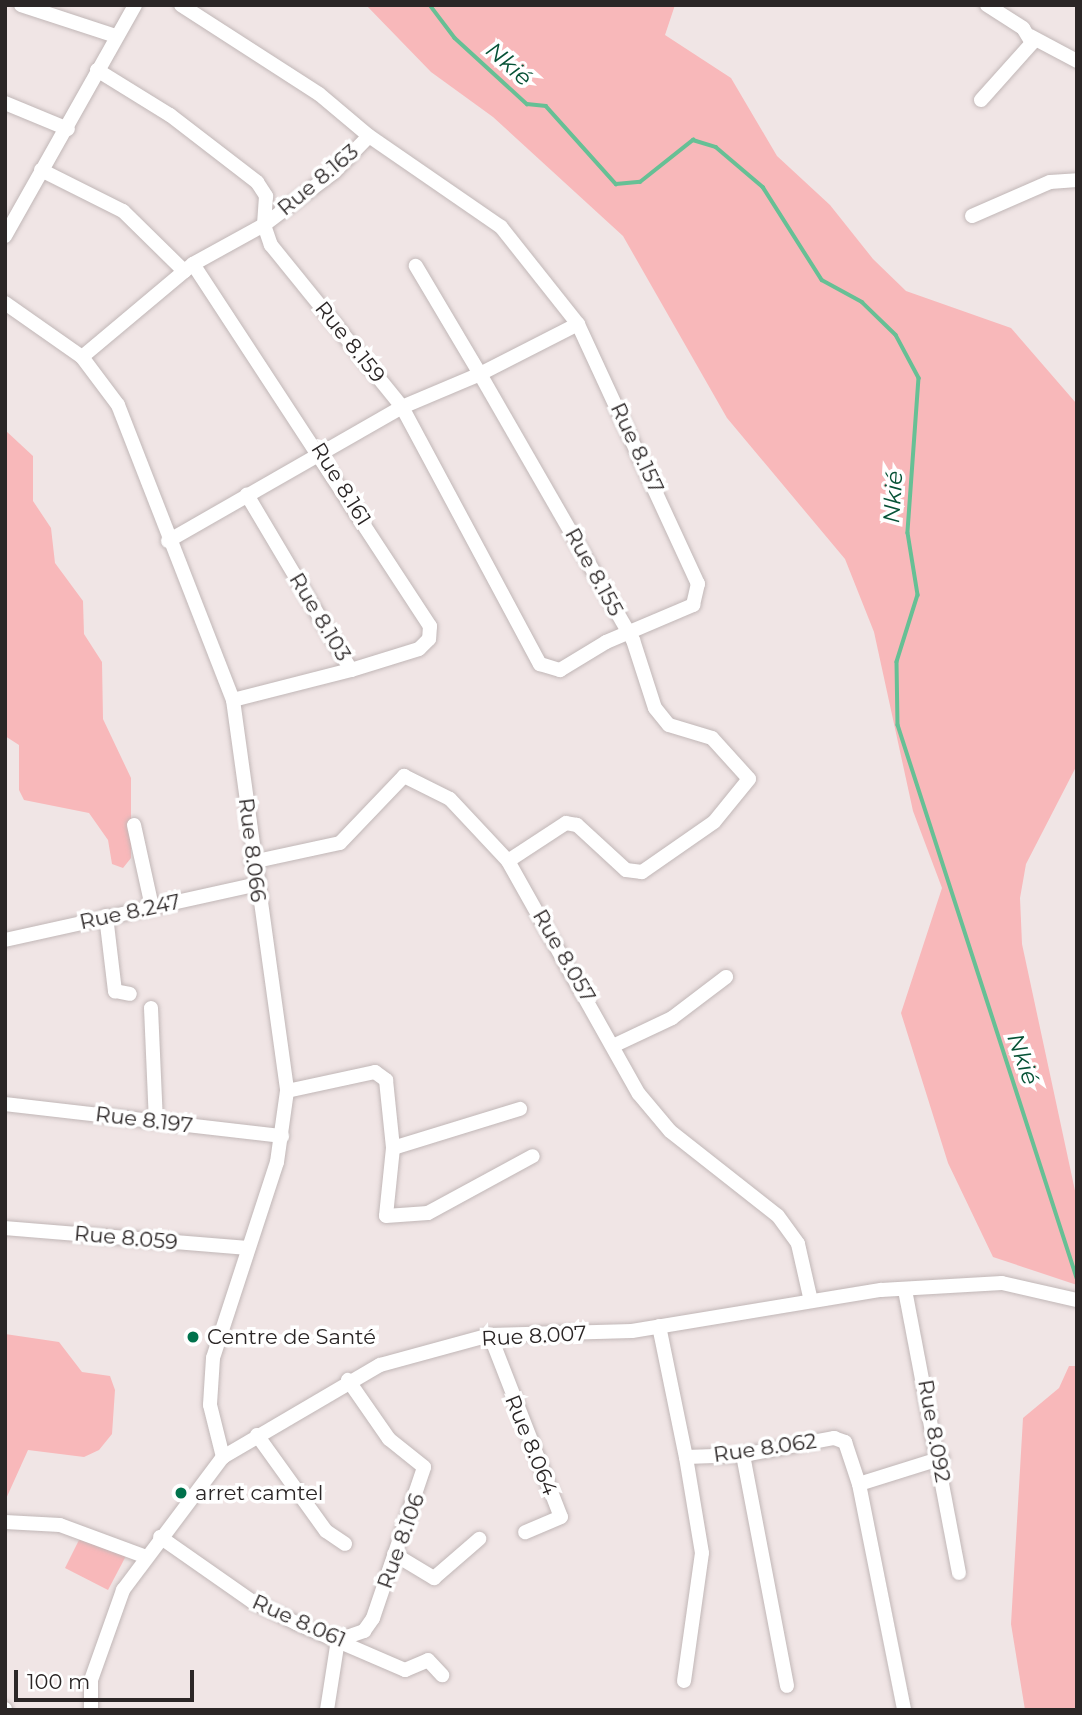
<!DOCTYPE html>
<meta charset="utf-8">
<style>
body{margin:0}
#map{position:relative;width:1082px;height:1715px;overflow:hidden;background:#f0e5e5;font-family:Montserrat,sans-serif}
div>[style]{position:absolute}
.green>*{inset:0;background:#f8b8ba}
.stream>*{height:3.5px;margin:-1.75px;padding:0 1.75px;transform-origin:1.75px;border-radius:1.75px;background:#66c095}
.roads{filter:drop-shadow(0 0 2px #c1b7b7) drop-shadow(0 0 2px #c1b7b7)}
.minor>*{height:14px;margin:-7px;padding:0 7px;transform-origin:7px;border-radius:7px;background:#fff}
.dots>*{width:19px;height:19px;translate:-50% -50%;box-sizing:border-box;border:4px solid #fff;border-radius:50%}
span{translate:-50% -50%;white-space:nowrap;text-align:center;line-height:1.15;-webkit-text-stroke:7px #fff;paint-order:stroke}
.street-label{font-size:21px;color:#2b2626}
.poi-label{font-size:21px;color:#2b2626}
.left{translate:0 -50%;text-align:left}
.water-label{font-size:23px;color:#065236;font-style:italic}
.frame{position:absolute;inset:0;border:7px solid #2b2626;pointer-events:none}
.scale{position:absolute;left:14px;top:1670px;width:180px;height:32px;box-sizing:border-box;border:4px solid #2b2626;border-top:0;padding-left:9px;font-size:21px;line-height:24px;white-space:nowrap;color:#2b2626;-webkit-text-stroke:5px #fff;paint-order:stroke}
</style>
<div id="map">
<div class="green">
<i style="clip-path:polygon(366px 5px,675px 5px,665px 35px,731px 78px,777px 156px,830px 205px,873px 259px,906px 291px,1011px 328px,1076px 403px,1077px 765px,1026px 864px,1020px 898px,1022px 944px,1077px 1200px,1077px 1285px,993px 1257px,948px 1163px,901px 1013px,942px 888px,913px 811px,874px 632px,845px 559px,727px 418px,623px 236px,493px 117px,431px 72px)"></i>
<i style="clip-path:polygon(5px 430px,33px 456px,33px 501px,51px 528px,55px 563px,83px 601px,84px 634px,102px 662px,103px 719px,131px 778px,131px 858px,123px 868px,112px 864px,108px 840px,89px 813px,24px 800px,19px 790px,19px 745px,5px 736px)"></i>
<i style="clip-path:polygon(5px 1334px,59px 1342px,82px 1372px,110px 1376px,115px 1390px,112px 1434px,99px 1450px,84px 1457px,28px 1450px,5px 1501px)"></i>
<i style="clip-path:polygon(1069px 1366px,1077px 1366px,1077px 1710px,1025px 1710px,1011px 1624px,1023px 1418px,1059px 1388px)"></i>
<i style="clip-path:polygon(80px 1538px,127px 1554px,108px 1590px,65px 1568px)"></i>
</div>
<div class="stream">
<i style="left:430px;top:5px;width:41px;rotate:52.9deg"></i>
<i style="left:455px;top:38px;width:98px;rotate:42.5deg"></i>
<i style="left:527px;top:104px;width:19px;rotate:6deg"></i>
<i style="left:546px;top:106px;width:105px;rotate:48.1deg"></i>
<i style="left:616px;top:184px;width:24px;rotate:-5deg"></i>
<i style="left:640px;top:182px;width:68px;rotate:-38.4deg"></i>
<i style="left:693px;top:140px;width:24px;rotate:17deg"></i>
<i style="left:716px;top:147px;width:62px;rotate:40.4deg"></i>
<i style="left:763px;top:187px;width:110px;rotate:57.6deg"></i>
<i style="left:822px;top:280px;width:46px;rotate:28.8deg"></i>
<i style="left:862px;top:302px;width:47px;rotate:44.1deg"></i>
<i style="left:896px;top:335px;width:49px;rotate:61.9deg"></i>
<i style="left:919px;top:378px;width:155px;rotate:94.1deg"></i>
<i style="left:908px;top:533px;width:63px;rotate:80.8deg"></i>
<i style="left:918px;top:595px;width:70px;rotate:107.4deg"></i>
<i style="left:897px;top:662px;width:63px;rotate:89.1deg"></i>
<i style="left:898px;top:725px;width:581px;rotate:72.06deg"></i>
</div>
<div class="roads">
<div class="minor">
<i style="left:21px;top:5px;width:100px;rotate:18.1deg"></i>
<i style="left:1030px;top:36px;width:53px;rotate:28deg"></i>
<i style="left:97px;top:70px;width:86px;rotate:31.7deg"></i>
<i style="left:170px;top:115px;width:110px;rotate:37.6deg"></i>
<i style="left:257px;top:182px;width:17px;rotate:57deg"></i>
<i style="left:266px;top:196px;width:29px;rotate:94deg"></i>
<i style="left:264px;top:225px;width:21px;rotate:71deg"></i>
<i style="left:271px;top:245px;width:208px;rotate:51deg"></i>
<i style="left:402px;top:407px;width:292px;rotate:61.8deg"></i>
<i style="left:540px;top:664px;width:21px;rotate:17deg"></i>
<i style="left:560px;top:670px;width:54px;rotate:-31.3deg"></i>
<i style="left:606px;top:642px;width:95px;rotate:-23deg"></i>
<i style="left:693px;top:605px;width:22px;rotate:-77deg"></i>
<i style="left:698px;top:584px;width:286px;rotate:-114.8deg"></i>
<i style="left:578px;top:324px;width:110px;rotate:153deg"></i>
<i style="left:480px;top:374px;width:126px;rotate:-120.7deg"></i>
<i style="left:981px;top:100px;width:76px;rotate:-48.2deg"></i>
<i style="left:1032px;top:43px;width:17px;rotate:-121deg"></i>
<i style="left:1023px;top:28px;width:43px;rotate:-147.4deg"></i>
<i style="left:5px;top:103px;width:68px;rotate:22.4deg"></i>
<i style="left:369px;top:136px;width:160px;rotate:34.6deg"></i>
<i style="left:501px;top:227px;width:124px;rotate:51.6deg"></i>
<i style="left:41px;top:170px;width:92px;rotate:26.6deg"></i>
<i style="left:123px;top:211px;width:86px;rotate:44.5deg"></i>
<i style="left:972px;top:216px;width:85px;rotate:-23.6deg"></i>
<i style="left:1050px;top:182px;width:27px;rotate:-4deg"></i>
<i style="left:5px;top:236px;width:265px;rotate:-60.6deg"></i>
<i style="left:193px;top:264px;width:433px;rotate:56.8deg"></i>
<i style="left:430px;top:626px;width:13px;rotate:94deg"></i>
<i style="left:429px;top:639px;width:14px;rotate:135deg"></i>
<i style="left:419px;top:649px;width:71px;rotate:162.8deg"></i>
<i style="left:5px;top:303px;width:94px;rotate:35deg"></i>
<i style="left:82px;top:357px;width:60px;rotate:53.1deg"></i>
<i style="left:118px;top:405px;width:317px;rotate:68.7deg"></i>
<i style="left:233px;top:700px;width:395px;rotate:82.1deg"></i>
<i style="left:287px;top:1091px;width:72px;rotate:98deg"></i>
<i style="left:277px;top:1162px;width:206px;rotate:108.1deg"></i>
<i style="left:213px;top:1358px;width:47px;rotate:93.7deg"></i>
<i style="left:210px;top:1405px;width:54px;rotate:76deg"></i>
<i style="left:82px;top:357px;width:145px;rotate:-40deg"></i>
<i style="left:193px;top:264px;width:81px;rotate:-28.8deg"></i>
<i style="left:264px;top:225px;width:88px;rotate:-37.1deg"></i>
<i style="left:334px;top:172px;width:50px;rotate:-45.8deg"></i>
<i style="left:369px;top:136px;width:65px;rotate:-140deg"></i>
<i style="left:319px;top:94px;width:164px;rotate:-147.2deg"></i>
<i style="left:168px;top:541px;width:270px;rotate:-29.8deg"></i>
<i style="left:402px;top:407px;width:85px;rotate:-22.9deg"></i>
<i style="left:480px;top:374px;width:307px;rotate:60.1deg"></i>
<i style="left:633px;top:640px;width:71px;rotate:72.1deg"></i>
<i style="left:655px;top:708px;width:22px;rotate:51deg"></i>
<i style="left:669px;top:725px;width:45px;rotate:16.8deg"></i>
<i style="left:712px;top:738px;width:55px;rotate:47.9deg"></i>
<i style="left:749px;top:779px;width:55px;rotate:129.1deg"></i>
<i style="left:714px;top:822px;width:88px;rotate:145.2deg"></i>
<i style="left:642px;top:872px;width:16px;rotate:-173deg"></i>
<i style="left:626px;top:870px;width:67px;rotate:-137.4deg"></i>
<i style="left:577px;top:825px;width:11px;rotate:-170deg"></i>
<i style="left:566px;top:823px;width:69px;rotate:146.8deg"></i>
<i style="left:233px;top:700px;width:122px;rotate:-14.3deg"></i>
<i style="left:351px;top:670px;width:204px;rotate:-120.7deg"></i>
<i style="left:134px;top:825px;width:84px;rotate:77.6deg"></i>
<i style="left:252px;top:862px;width:90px;rotate:-12.2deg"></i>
<i style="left:340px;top:843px;width:93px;rotate:-46.3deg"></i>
<i style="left:404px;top:776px;width:51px;rotate:26.6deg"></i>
<i style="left:450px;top:799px;width:85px;rotate:46.9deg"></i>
<i style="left:508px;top:861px;width:267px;rotate:60.7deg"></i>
<i style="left:639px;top:1094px;width:48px;rotate:50deg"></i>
<i style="left:670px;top:1131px;width:137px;rotate:38.2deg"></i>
<i style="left:778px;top:1216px;width:34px;rotate:54deg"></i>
<i style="left:798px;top:1244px;width:54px;rotate:77.2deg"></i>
<i style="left:106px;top:916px;width:76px;rotate:83.2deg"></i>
<i style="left:115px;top:991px;width:15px;rotate:11deg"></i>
<i style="left:5px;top:940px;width:255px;rotate:-12.5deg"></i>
<i style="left:151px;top:1008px;width:113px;rotate:87.5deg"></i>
<i style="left:615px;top:1045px;width:63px;rotate:-25.3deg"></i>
<i style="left:672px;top:1018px;width:68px;rotate:-37.2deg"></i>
<i style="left:287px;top:1091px;width:90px;rotate:-12.2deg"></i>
<i style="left:375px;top:1072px;width:14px;rotate:36deg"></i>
<i style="left:386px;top:1080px;width:68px;rotate:84.1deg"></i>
<i style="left:393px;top:1148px;width:68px;rotate:95.9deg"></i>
<i style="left:386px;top:1216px;width:42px;rotate:-4.1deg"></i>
<i style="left:428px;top:1213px;width:119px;rotate:-28.5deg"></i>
<i style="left:5px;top:1104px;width:279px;rotate:6.6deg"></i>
<i style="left:393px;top:1148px;width:133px;rotate:-17.1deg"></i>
<i style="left:5px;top:1228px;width:243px;rotate:4.7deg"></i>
<i style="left:905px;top:1290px;width:288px;rotate:79.2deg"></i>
<i style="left:659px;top:1326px;width:134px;rotate:78.4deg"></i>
<i style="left:686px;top:1457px;width:57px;rotate:-2deg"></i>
<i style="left:743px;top:1455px;width:93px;rotate:-10.6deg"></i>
<i style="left:834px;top:1438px;width:12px;rotate:20deg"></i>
<i style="left:845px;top:1442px;width:44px;rotate:71.6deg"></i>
<i style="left:859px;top:1484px;width:87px;rotate:-17.4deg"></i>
<i style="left:490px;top:1335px;width:195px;rotate:68.7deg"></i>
<i style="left:561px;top:1517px;width:39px;rotate:157deg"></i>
<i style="left:257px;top:1435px;width:118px;rotate:54.3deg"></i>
<i style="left:326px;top:1531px;width:23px;rotate:34deg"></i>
<i style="left:743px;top:1455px;width:235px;rotate:79.2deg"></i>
<i style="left:859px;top:1484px;width:230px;rotate:78.7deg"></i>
<i style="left:5px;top:1522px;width:55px;rotate:3.1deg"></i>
<i style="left:60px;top:1525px;width:90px;rotate:20.3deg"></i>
<i style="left:160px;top:1537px;width:113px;rotate:35deg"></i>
<i style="left:253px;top:1602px;width:48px;rotate:26deg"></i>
<i style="left:296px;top:1623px;width:119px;rotate:23.3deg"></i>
<i style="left:405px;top:1670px;width:25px;rotate:-23deg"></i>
<i style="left:428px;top:1660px;width:21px;rotate:47deg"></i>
<i style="left:394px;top:1554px;width:47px;rotate:31deg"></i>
<i style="left:434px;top:1578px;width:60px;rotate:-40.9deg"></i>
<i style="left:684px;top:1681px;width:129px;rotate:-82deg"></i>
<i style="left:702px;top:1553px;width:97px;rotate:-99.5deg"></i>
<i style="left:5px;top:1709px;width:1px;rotate:90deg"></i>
<i style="left:91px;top:1710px;width:30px;rotate:-90deg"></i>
<i style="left:91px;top:1680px;width:96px;rotate:-70.4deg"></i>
<i style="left:123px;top:1590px;width:166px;rotate:-53.1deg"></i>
<i style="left:223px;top:1457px;width:182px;rotate:-30.4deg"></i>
<i style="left:380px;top:1365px;width:114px;rotate:-15.3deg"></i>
<i style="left:490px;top:1335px;width:142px;rotate:-1.6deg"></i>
<i style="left:632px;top:1331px;width:252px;rotate:-9.4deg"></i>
<i style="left:881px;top:1290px;width:121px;rotate:-3.3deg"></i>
<i style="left:1002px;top:1283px;width:77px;rotate:12.8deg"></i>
<i style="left:327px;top:1710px;width:71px;rotate:-81.1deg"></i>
<i style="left:338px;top:1640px;width:28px;rotate:-19deg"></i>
<i style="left:364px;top:1631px;width:16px;rotate:-55deg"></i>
<i style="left:373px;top:1618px;width:159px;rotate:-71.3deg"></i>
<i style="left:424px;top:1467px;width:45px;rotate:-141.3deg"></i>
<i style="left:389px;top:1439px;width:72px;rotate:-124.8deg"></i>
</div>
</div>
<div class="dots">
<i style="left:193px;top:1337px;background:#00724c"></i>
<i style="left:181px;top:1493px;background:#00724c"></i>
</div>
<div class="street-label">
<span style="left:318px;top:180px;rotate:-40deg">Rue 8.163</span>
<span style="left:350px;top:342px;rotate:51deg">Rue 8.159</span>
<span style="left:637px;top:448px;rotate:65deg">Rue 8.157</span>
<span style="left:341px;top:484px;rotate:58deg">Rue 8.161</span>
<span style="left:594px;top:572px;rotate:61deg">Rue 8.155</span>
<span style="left:320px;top:617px;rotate:59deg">Rue 8.103</span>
<span style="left:252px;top:850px;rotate:83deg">Rue 8.066</span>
<span style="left:130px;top:912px;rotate:-12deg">Rue 8.247</span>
<span style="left:564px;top:956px;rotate:60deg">Rue 8.057</span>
<span style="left:144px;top:1120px;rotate:7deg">Rue 8.197</span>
<span style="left:126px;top:1238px;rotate:5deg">Rue 8.059</span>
<span style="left:534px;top:1336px;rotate:-3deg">Rue 8.007</span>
<span style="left:934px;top:1431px;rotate:80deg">Rue 8.092</span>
<span style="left:531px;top:1445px;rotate:68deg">Rue 8.064</span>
<span style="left:765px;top:1448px;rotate:-8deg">Rue 8.062</span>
<span style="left:401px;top:1541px;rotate:-70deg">Rue 8.106</span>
<span style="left:299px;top:1621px;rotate:24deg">Rue 8.061</span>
</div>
<div class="poi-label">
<span class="left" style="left:207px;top:1337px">Centre de Santé</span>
<span class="left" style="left:195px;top:1493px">arret camtel</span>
</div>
<div class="water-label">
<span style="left:509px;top:64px;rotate:42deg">Nkié</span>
<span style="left:893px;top:497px;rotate:-86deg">Nkié</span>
<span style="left:1023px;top:1059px;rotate:71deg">Nkié</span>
</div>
<div class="frame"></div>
<div class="scale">100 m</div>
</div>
